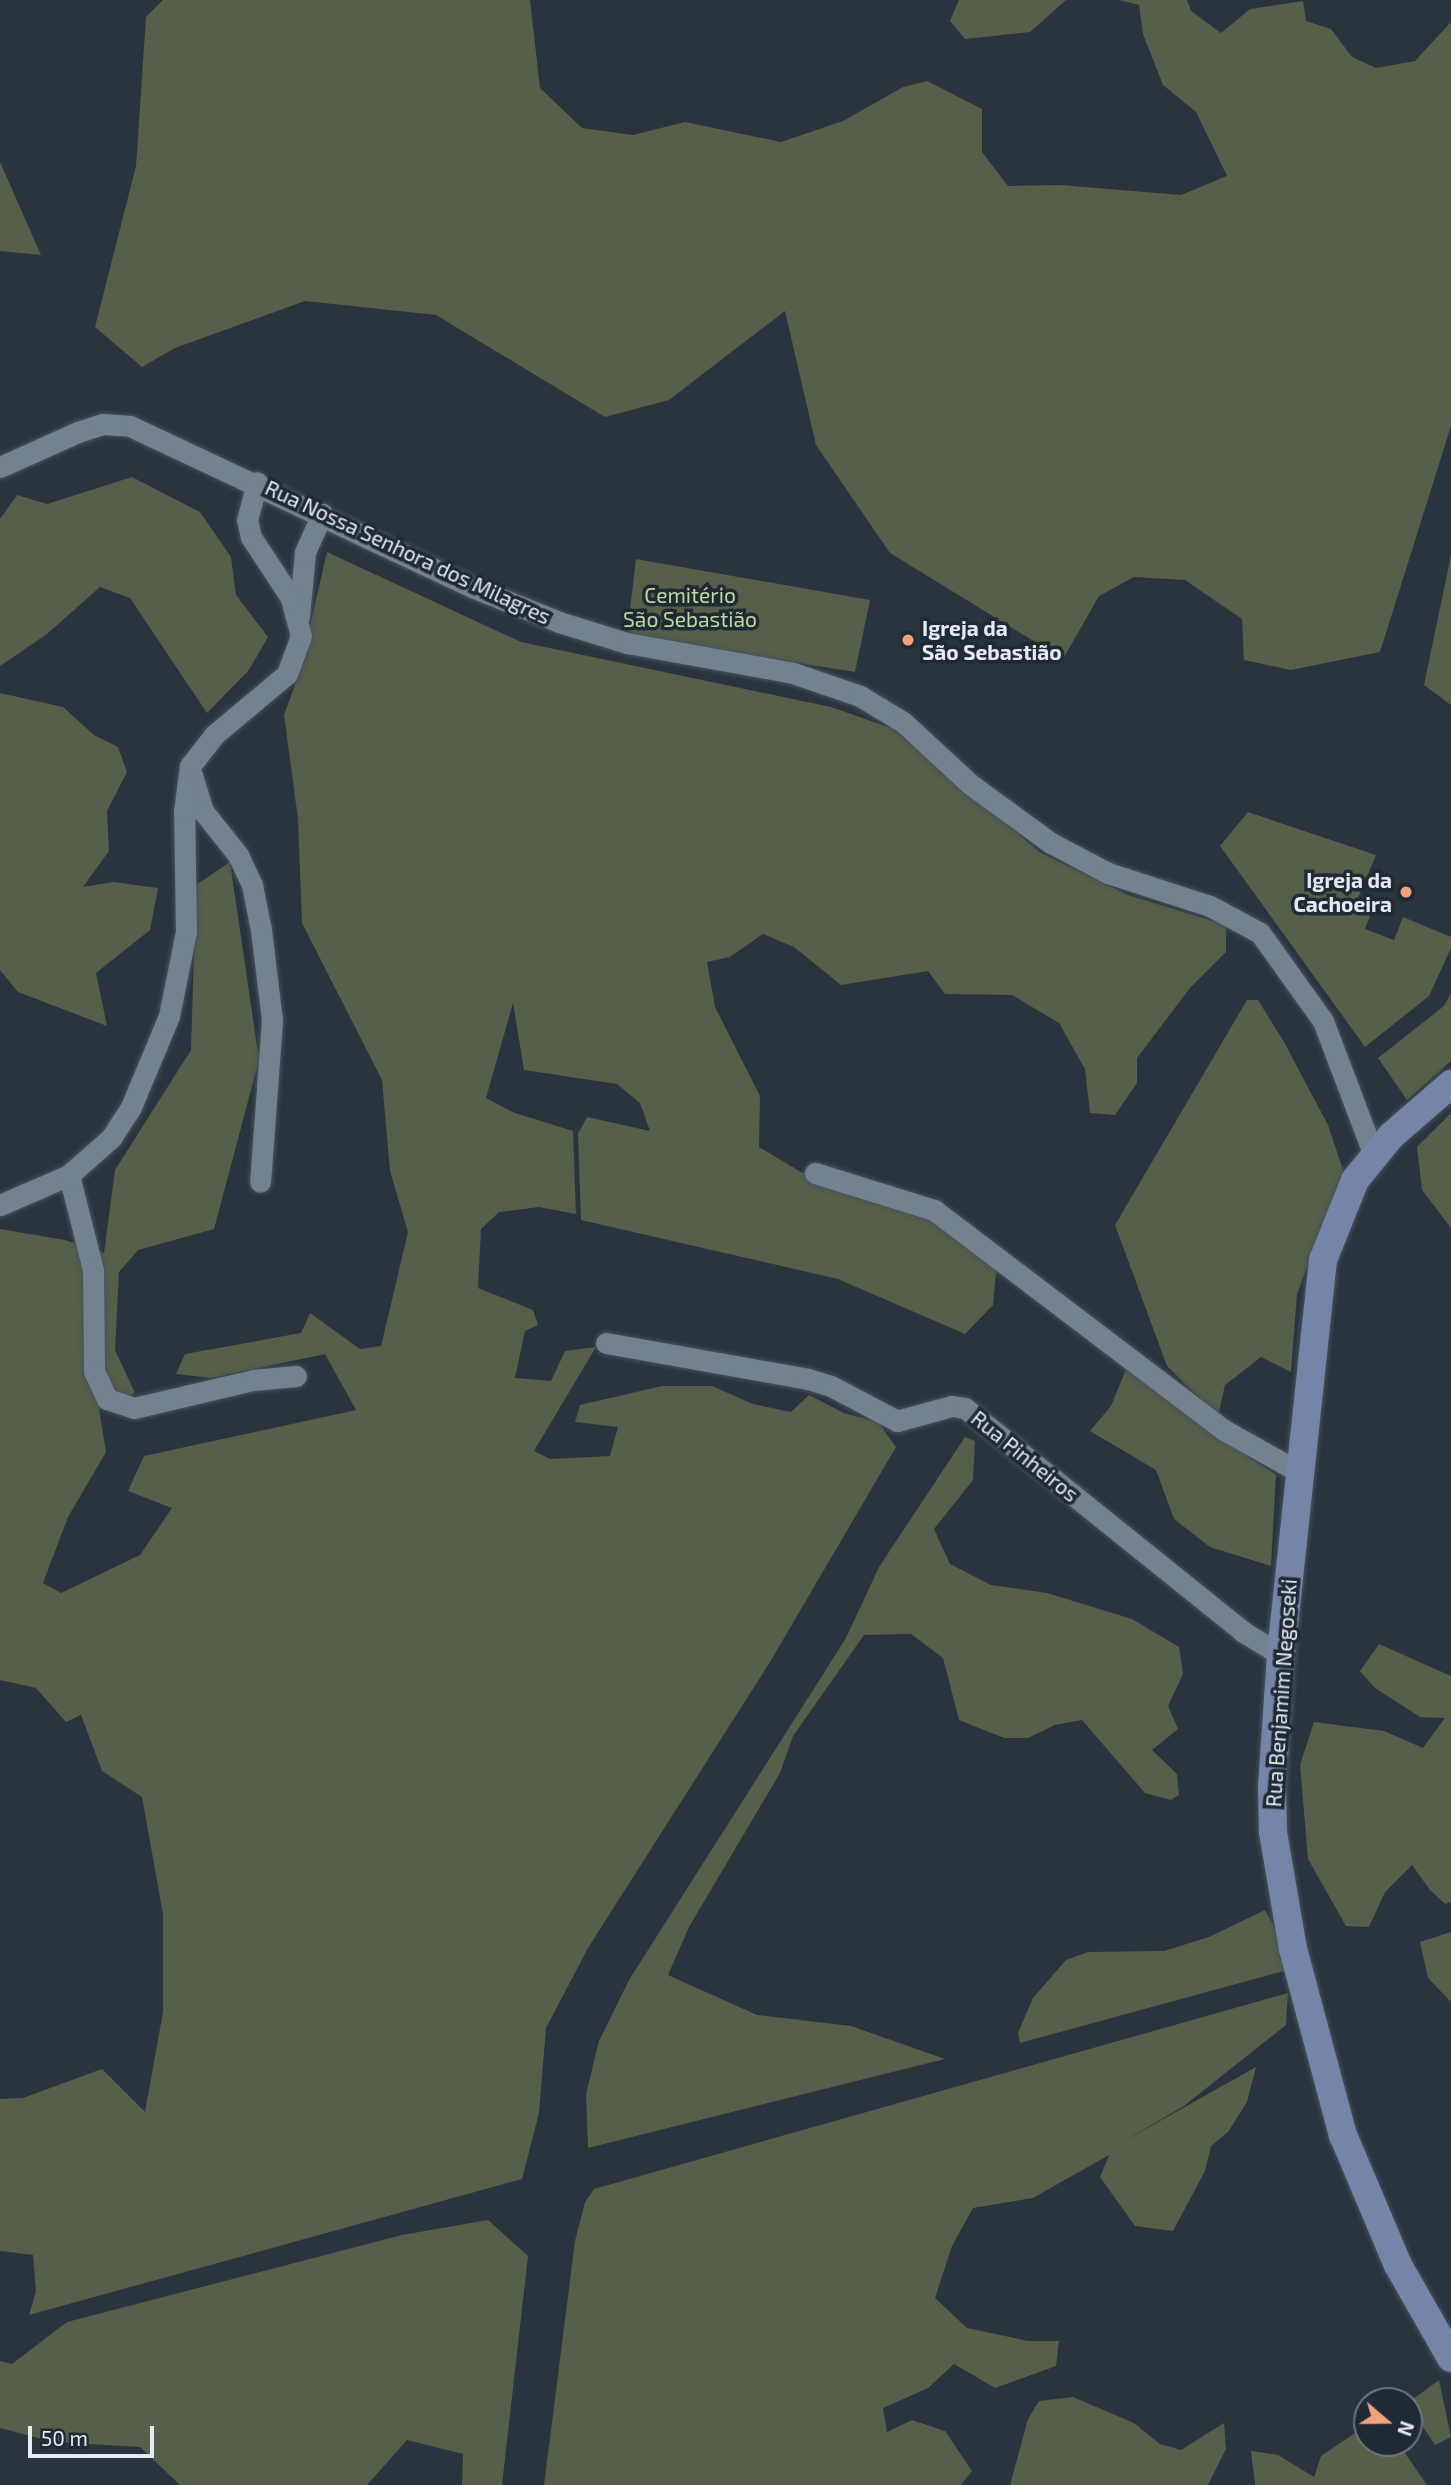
<!DOCTYPE html>
<meta charset="utf-8">
<style>
body{margin:0}
#map{position:relative;width:1451px;height:2485px;overflow:hidden;background:#29343f;font-family:"Exo 2",sans-serif}
div>[style]{position:absolute}
.green>*{inset:0;background:#555f49}
.roads{filter:drop-shadow(0 0 2px #48525b) drop-shadow(0 0 2px #48525b)}
.minor>*{height:21px;margin:-10.5px;padding:0 10.5px;transform-origin:10.5px;border-radius:10.5px;background:#74818e}
.secondary>*{height:28px;margin:-14px;padding:0 14px;transform-origin:14px;border-radius:14px;background:#7684a8}
.dots>*{width:19px;height:19px;translate:-50% -50%;box-sizing:border-box;border:4px solid #1f2a35;border-radius:50%}
span{translate:-50% -50%;white-space:nowrap;text-align:center;line-height:1.15;-webkit-text-stroke:7px #1f2a35;paint-order:stroke}
.street-label{font-size:21px;color:#e4ebf3}
.park-label{font-size:21px;color:#bfd99f}
.poi-label{font-size:21px;color:#e4ebf3;font-weight:700}
.left{translate:0 -50%;text-align:left}
.right{translate:-100% -50%;text-align:right}
.north{position:absolute;left:1353px;top:2387px;width:70px;height:70px;box-sizing:border-box;background:#1f2a35;border:2px solid #6e7781;border-radius:50%;rotate:110deg;font-size:19px;font-weight:700;line-height:28px;text-align:center;color:#e4ebf3}
.north::after{content:'';display:block;margin:auto;width:24px;height:32px;background:#f1a27b;clip-path:polygon(50% 0,100% 100%,50% 72%,0 100%)}
.scale{position:absolute;left:28px;top:2426px;width:126px;height:32px;box-sizing:border-box;border:4px solid #e4ebf3;border-top:0;padding-left:9px;font-size:21px;line-height:24px;white-space:nowrap;color:#e4ebf3;-webkit-text-stroke:5px #1f2a35;paint-order:stroke}
</style>
<div id="map">
<div class="green">
<i style="clip-path:polygon(163px 0,530px 0,540px 88px,582px 128px,633px 135px,685px 122px,781px 142px,843px 121px,903px 87px,927px 81px,982px 109px,982px 152px,1008px 186px,1061px 185px,1181px 195px,1227px 176px,1196px 112px,1163px 85px,1143px 34px,1139px 5px,1119px 0,1187px 0,1191px 11px,1221px 33px,1250px 9px,1303px 1px,1306px 21px,1331px 29px,1352px 57px,1376px 68px,1415px 61px,1451px 22px,1451px 426px,1380px 652px,1291px 670px,1244px 660px,1242px 619px,1185px 580px,1134px 577px,1099px 596px,1063px 659px,890px 553px,816px 445px,785px 311px,669px 400px,605px 417px,436px 315px,305px 301px,175px 348px,142px 367px,95px 327px,136px 166px,146px 17px)"></i>
<i style="clip-path:polygon(959px 0,1066px 0,1030px 32px,965px 39px,950px 21px)"></i>
<i style="clip-path:polygon(0 162px,41px 255px,0 251px)"></i>
<i style="clip-path:polygon(132px 477px,200px 512px,231px 557px,236px 595px,268px 637px,249px 670px,207px 713px,130px 598px,100px 587px,47px 634px,0 666px,0 519px,17px 495px,47px 504px)"></i>
<i style="clip-path:polygon(327px 552px,521px 642px,831px 707px,891px 728px,1041px 853px,1128px 895px,1226px 925px,1226px 952px,1190px 988px,1137px 1058px,1137px 1083px,1115px 1115px,1090px 1113px,1085px 1069px,1059px 1023px,1012px 995px,945px 994px,928px 971px,841px 985px,794px 947px,763px 934px,730px 957px,707px 962px,715px 1007px,760px 1096px,759px 1147px,801px 1172px,913px 1209px,997px 1262px,993px 1305px,965px 1334px,838px 1279px,581px 1220px,578px 1134px,587px 1117px,650px 1131px,640px 1103px,617px 1084px,524px 1070px,513px 1003px,486px 1098px,515px 1113px,573px 1131px,576px 1214px,539px 1207px,499px 1212px,481px 1229px,478px 1288px,533px 1310px,538px 1325px,525px 1331px,515px 1378px,551px 1381px,565px 1351px,596px 1347px,534px 1451px,550px 1459px,610px 1456px,618px 1427px,575px 1422px,580px 1405px,662px 1386px,712px 1386px,753px 1404px,791px 1412px,809px 1395px,844px 1413px,878px 1422px,896px 1447px,770px 1662px,588px 1948px,546px 2028px,539px 2113px,522px 2179px,29px 2315px,36px 2291px,33px 2255px,0 2251px,0 2099px,23px 2098px,102px 2069px,145px 2112px,163px 2012px,163px 1914px,142px 1797px,102px 1771px,81px 1715px,66px 1722px,36px 1688px,0 1680px,0 1229px,65px 1240px,104px 1253px,115px 1170px,191px 1050px,196px 885px,230px 862px,259px 1060px,214px 1229px,138px 1250px,119px 1272px,115px 1350px,135px 1393px,99px 1409px,106px 1452px,68px 1517px,43px 1583px,61px 1593px,140px 1555px,172px 1508px,128px 1491px,144px 1456px,356px 1410px,325px 1354px,211px 1378px,176px 1374px,185px 1354px,301px 1333px,310px 1313px,360px 1349px,381px 1346px,408px 1232px,390px 1171px,382px 1080px,302px 923px,298px 819px,284px 715px,299px 674px)"></i>
<i style="clip-path:polygon(1451px 555px,1451px 705px,1424px 685px)"></i>
<i style="clip-path:polygon(636px 559px,870px 600px,855px 672px,627px 635px)"></i>
<i style="clip-path:polygon(0 693px,63px 707px,94px 735px,118px 747px,127px 772px,107px 811px,109px 851px,83px 887px,113px 882px,158px 888px,150px 930px,96px 973px,107px 1026px,18px 992px,0 970px)"></i>
<i style="clip-path:polygon(1248px 812px,1376px 855px,1358px 898px,1374px 905px,1365px 929px,1394px 940px,1403px 917px,1451px 937px,1451px 948px,1429px 996px,1365px 1047px,1220px 846px)"></i>
<i style="clip-path:polygon(1451px 993px,1451px 1061px,1407px 1100px,1378px 1058px,1444px 1006px)"></i>
<i style="clip-path:polygon(1247px 1000px,1258px 1000px,1284px 1042px,1328px 1125px,1343px 1170px,1297px 1294px,1291px 1372px,1261px 1357px,1225px 1385px,1218px 1416px,1167px 1366px,1115px 1225px)"></i>
<i style="clip-path:polygon(1451px 1113px,1451px 1228px,1422px 1190px,1417px 1147px)"></i>
<i style="clip-path:polygon(1129px 1362px,1195px 1421px,1276px 1475px,1271px 1566px,1210px 1547px,1174px 1519px,1156px 1470px,1090px 1431px,1111px 1406px)"></i>
<i style="clip-path:polygon(965px 1437px,975px 1441px,973px 1480px,934px 1529px,950px 1564px,991px 1585px,1047px 1593px,1132px 1619px,1179px 1647px,1183px 1674px,1168px 1706px,1178px 1729px,1152px 1750px,1177px 1774px,1179px 1795px,1171px 1800px,1145px 1793px,1082px 1720px,1055px 1725px,1028px 1738px,1004px 1738px,959px 1720px,943px 1658px,911px 1634px,864px 1635px,793px 1736px,780px 1773px,689px 1927px,668px 1975px,757px 2015px,851px 2026px,945px 2059px,588px 2148px,586px 2094px,599px 2041px,629px 1980px,846px 1638px,879px 1567px)"></i>
<i style="clip-path:polygon(1379px 1644px,1451px 1676px,1451px 1902px,1445px 1904px,1430px 1890px,1412px 1865px,1385px 1892px,1369px 1927px,1346px 1926px,1308px 1859px,1300px 1765px,1314px 1722px,1384px 1731px,1423px 1748px,1445px 1718px,1420px 1717px,1375px 1688px,1360px 1671px)"></i>
<i style="clip-path:polygon(1265px 1910px,1282px 1941px,1284px 1971px,1020px 2043px,1018px 2033px,1033px 1998px,1066px 1960px,1088px 1952px,1164px 1951px,1209px 1937px)"></i>
<i style="clip-path:polygon(1451px 1932px,1451px 2002px,1428px 1978px,1420px 1942px)"></i>
<i style="clip-path:polygon(1288px 1993px,1286px 2025px,1184px 2106px,1117px 2145px,1256px 2067px,1247px 2102px,1228px 2132px,1211px 2146px,1205px 2171px,1173px 2231px,1135px 2226px,1100px 2177px,1109px 2155px,1033px 2198px,973px 2208px,952px 2246px,935px 2298px,967px 2328px,1028px 2341px,1059px 2341px,1056px 2366px,995px 2388px,954px 2364px,928px 2388px,883px 2408px,887px 2432px,912px 2420px,945px 2431px,972px 2471px,961px 2485px,544px 2485px,575px 2241px,585px 2202px,594px 2189px)"></i>
<i style="clip-path:polygon(488px 2220px,528px 2256px,502px 2485px,462px 2485px,463px 2454px,407px 2440px,367px 2485px,180px 2485px,140px 2447px,53px 2442px,0 2428px,0 2361px,12px 2364px,67px 2322px,402px 2235px)"></i>
<i style="clip-path:polygon(1439px 2380px,1451px 2437px,1435px 2445px,1423px 2427px,1409px 2425px,1409px 2402px)"></i>
<i style="clip-path:polygon(1073px 2397px,1134px 2423px,1160px 2444px,1181px 2450px,1224px 2423px,1226px 2449px,1208px 2485px,1010px 2485px,1028px 2419px,1039px 2401px)"></i>
<i style="clip-path:polygon(1367px 2425px,1367px 2443px,1398px 2443px,1427px 2485px,1255px 2485px,1251px 2451px,1278px 2455px,1314px 2477px,1321px 2456px)"></i>
</div>
<div class="roads">
<div class="minor">
<i style="left:0;top:467px;width:85px;rotate:-24.2deg"></i>
<i style="left:78px;top:432px;width:26px;rotate:-18deg"></i>
<i style="left:103px;top:424px;width:27px;rotate:4deg"></i>
<i style="left:130px;top:426px;width:378px;rotate:25.2deg"></i>
<i style="left:472px;top:587px;width:94px;rotate:21.9deg"></i>
<i style="left:559px;top:622px;width:71px;rotate:17.2deg"></i>
<i style="left:627px;top:643px;width:169px;rotate:10.2deg"></i>
<i style="left:793px;top:673px;width:71px;rotate:18.9deg"></i>
<i style="left:860px;top:696px;width:50px;rotate:31.2deg"></i>
<i style="left:903px;top:722px;width:91px;rotate:42.8deg"></i>
<i style="left:970px;top:784px;width:100px;rotate:36.1deg"></i>
<i style="left:1051px;top:843px;width:64px;rotate:27.8deg"></i>
<i style="left:1108px;top:873px;width:107px;rotate:17.9deg"></i>
<i style="left:1210px;top:906px;width:57px;rotate:28.4deg"></i>
<i style="left:1260px;top:933px;width:108px;rotate:54.4deg"></i>
<i style="left:1323px;top:1021px;width:143px;rotate:69.2deg"></i>
<i style="left:299px;top:616px;width:64px;rotate:-84.6deg"></i>
<i style="left:305px;top:552px;width:42px;rotate:-65.9deg"></i>
<i style="left:192px;top:775px;width:38px;rotate:73deg"></i>
<i style="left:203px;top:811px;width:56px;rotate:51.5deg"></i>
<i style="left:238px;top:855px;width:33px;rotate:65deg"></i>
<i style="left:252px;top:885px;width:46px;rotate:78.7deg"></i>
<i style="left:261px;top:930px;width:91px;rotate:83deg"></i>
<i style="left:272px;top:1020px;width:162px;rotate:94.2deg"></i>
<i style="left:815px;top:1173px;width:125px;rotate:17.3deg"></i>
<i style="left:934px;top:1210px;width:364px;rotate:37.2deg"></i>
<i style="left:1224px;top:1430px;width:86px;rotate:29.2deg"></i>
<i style="left:69px;top:1175px;width:98px;rotate:75.8deg"></i>
<i style="left:93px;top:1270px;width:101px;rotate:89.4deg"></i>
<i style="left:94px;top:1371px;width:31px;rotate:65deg"></i>
<i style="left:107px;top:1399px;width:28px;rotate:18deg"></i>
<i style="left:134px;top:1408px;width:122px;rotate:-13.2deg"></i>
<i style="left:253px;top:1380px;width:43px;rotate:-5.3deg"></i>
<i style="left:0;top:1205px;width:75px;rotate:-23.5deg"></i>
<i style="left:69px;top:1175px;width:56px;rotate:-41.4deg"></i>
<i style="left:111px;top:1138px;width:37px;rotate:-57deg"></i>
<i style="left:131px;top:1107px;width:99px;rotate:-67.3deg"></i>
<i style="left:169px;top:1016px;width:86px;rotate:-78.6deg"></i>
<i style="left:186px;top:932px;width:121px;rotate:-90.9deg"></i>
<i style="left:184px;top:811px;width:45px;rotate:-82.4deg"></i>
<i style="left:190px;top:766px;width:39px;rotate:-52deg"></i>
<i style="left:214px;top:735px;width:95px;rotate:-39.9deg"></i>
<i style="left:287px;top:674px;width:40px;rotate:-69.8deg"></i>
<i style="left:301px;top:636px;width:39px;rotate:-105deg"></i>
<i style="left:291px;top:598px;width:73px;rotate:-123.3deg"></i>
<i style="left:251px;top:537px;width:17px;rotate:-103deg"></i>
<i style="left:247px;top:520px;width:39px;rotate:-75deg"></i>
<i style="left:606px;top:1343px;width:205px;rotate:10.1deg"></i>
<i style="left:808px;top:1379px;width:24px;rotate:17deg"></i>
<i style="left:831px;top:1386px;width:75px;rotate:27.9deg"></i>
<i style="left:897px;top:1421px;width:57px;rotate:-15.3deg"></i>
<i style="left:952px;top:1406px;width:13px;rotate:9deg"></i>
<i style="left:965px;top:1408px;width:356px;rotate:38.8deg"></i>
<i style="left:1242px;top:1631px;width:46px;rotate:31.6deg"></i>
</div>
<div class="secondary">
<i style="left:1451px;top:1084px;width:79px;rotate:139.1deg"></i>
<i style="left:1391px;top:1136px;width:57px;rotate:129.3deg"></i>
<i style="left:1355px;top:1180px;width:86px;rotate:111.8deg"></i>
<i style="left:1323px;top:1260px;width:397px;rotate:96.1deg"></i>
<i style="left:1281px;top:1655px;width:131px;rotate:93.9deg"></i>
<i style="left:1272px;top:1786px;width:46px;rotate:88.8deg"></i>
<i style="left:1273px;top:1832px;width:119px;rotate:80.3deg"></i>
<i style="left:1293px;top:1949px;width:193px;rotate:75deg"></i>
<i style="left:1343px;top:2135px;width:141px;rotate:67.1deg"></i>
<i style="left:1398px;top:2265px;width:107px;rotate:60.3deg"></i>
</div>
</div>
<div class="dots">
<i style="left:908px;top:640px;background:#f1a27b"></i>
<i style="left:1406px;top:892px;background:#f1a27b"></i>
</div>
<div class="street-label">
<span style="left:408px;top:552px;rotate:25deg">Rua Nossa Senhora dos Milagres</span>
<span style="left:1025px;top:1456px;rotate:39deg">Rua Pinheiros</span>
<span style="left:1281px;top:1693px;rotate:-86deg">Rua Benjamim Negoseki</span>
</div>
<div class="park-label">
<span style="left:690px;top:607px">Cemitério<br>São Sebastião</span>
</div>
<div class="poi-label">
<span class="left" style="left:922px;top:640px">Igreja da<br>São Sebastião</span>
<span class="right" style="left:1392px;top:892px">Igreja da<br>Cachoeira</span>
</div>
<div class="north">N</div>
<div class="scale">50 m</div>
</div>
